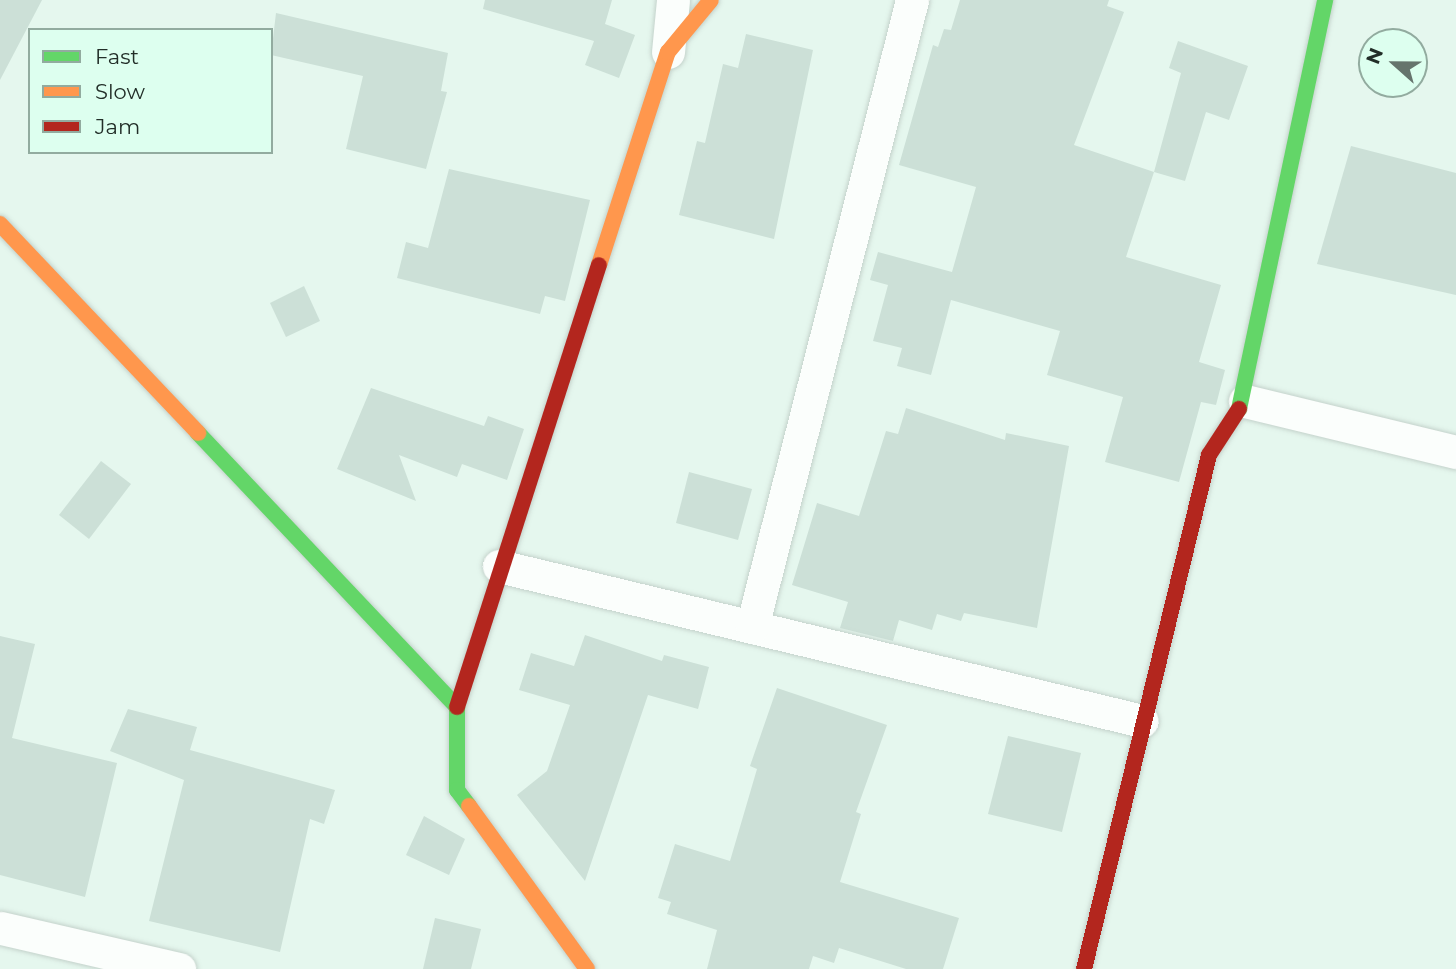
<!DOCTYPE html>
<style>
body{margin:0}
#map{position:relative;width:1456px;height:969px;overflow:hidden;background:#e5f7ee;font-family:Montserrat,sans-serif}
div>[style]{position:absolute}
.building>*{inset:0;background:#cce0d7}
.roads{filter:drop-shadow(0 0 2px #c4d2cb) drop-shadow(0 0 2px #c4d2cb)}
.street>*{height:33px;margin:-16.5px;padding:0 16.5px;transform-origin:16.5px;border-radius:16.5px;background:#fbfefc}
.fast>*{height:16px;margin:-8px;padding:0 8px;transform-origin:8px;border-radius:8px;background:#63d668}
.slow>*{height:16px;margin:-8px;padding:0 8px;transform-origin:8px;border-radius:8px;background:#ff974d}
.jam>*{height:16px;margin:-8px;padding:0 8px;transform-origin:8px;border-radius:8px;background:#b3261e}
span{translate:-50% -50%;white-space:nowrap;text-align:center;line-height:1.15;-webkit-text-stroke:5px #ddffef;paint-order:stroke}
.legend{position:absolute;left:28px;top:28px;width:245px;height:126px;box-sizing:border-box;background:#ddffef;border:2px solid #92ab9f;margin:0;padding:9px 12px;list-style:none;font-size:21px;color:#222e28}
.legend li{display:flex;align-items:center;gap:14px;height:35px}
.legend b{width:35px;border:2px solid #92ab9f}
.north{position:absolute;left:1358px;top:28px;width:70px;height:70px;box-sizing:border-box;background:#ddffef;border:2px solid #92ab9f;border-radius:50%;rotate:291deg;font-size:19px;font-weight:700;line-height:28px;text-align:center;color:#222e28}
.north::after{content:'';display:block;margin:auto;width:24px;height:32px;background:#66746d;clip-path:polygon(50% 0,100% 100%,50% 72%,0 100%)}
</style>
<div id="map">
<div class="building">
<i style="clip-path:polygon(0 0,42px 0,0 80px)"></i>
<i style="clip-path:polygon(485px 0,612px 0,605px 24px,635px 35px,619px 78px,585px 65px,594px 41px,483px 9px)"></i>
<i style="clip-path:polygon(960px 0,1109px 0,1107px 6px,1124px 12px,1074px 145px,1154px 172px,1126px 257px,1221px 285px,1199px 362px,1225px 370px,1216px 405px,1201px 402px,1179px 482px,1105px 462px,1123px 397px,1047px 375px,1060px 331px,951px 300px,931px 375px,897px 366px,902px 348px,873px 341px,888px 285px,870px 280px,878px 252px,952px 272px,976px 187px,899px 165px,933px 45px,938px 47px,944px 29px,951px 30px)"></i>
<i style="clip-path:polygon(276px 13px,448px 53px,441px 91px,447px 92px,426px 169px,346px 149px,363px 76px,271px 55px)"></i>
<i style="clip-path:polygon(746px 34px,813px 50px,774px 239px,679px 215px,697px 141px,705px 143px,723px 64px,738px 68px)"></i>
<i style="clip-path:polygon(1178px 41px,1248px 66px,1229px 120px,1206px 112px,1185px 181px,1154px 172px,1181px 73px,1169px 68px)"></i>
<i style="clip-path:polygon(1351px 146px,1456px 173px,1456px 295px,1317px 264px)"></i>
<i style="clip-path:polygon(449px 169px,590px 200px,565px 301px,545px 296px,540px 314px,397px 278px,406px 242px,428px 248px)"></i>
<i style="clip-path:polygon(304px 286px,320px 321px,286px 337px,270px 303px)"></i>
<i style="clip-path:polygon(371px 388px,484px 426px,488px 416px,524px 429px,507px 480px,462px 464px,457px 477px,399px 455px,416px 501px,337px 469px)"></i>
<i style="clip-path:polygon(906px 408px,1005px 440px,1006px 433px,1069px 446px,1037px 628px,964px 613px,961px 621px,937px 614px,932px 630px,899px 620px,893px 641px,840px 628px,848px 602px,792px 585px,817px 503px,859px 516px,886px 431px,898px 434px)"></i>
<i style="clip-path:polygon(101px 461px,131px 484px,89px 539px,59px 515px)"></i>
<i style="clip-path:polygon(689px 472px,752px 489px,738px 540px,676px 523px)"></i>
<i style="clip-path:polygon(585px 635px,662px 661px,664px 655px,709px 667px,698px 709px,648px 695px,585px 881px,517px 795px,547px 771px,570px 705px,519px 690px,531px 653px,574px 666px)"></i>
<i style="clip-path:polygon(0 636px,35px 644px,12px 738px,117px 763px,85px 897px,0 875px)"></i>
<i style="clip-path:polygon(777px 688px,887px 725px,856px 812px,861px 814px,840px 882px,959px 918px,943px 969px,906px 969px,839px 948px,834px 963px,813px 956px,809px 969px,707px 969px,717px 930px,667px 914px,671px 902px,658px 898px,675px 844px,730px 861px,757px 769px,750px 766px)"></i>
<i style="clip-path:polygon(128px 709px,197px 727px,190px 750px,335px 790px,324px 824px,310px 819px,280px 952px,149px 921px,184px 780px,110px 751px)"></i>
<i style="clip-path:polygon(1008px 736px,1081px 753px,1062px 832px,988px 814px)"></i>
<i style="clip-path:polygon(424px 816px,465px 839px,449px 875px,406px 855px)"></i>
<i style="clip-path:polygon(435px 918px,481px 929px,471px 969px,423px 969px)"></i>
</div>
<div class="roads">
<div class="street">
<i style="left:668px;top:52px;width:52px;rotate:-84.5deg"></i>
<i style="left:1245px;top:401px;width:217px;rotate:13.6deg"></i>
<i style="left:499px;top:566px;width:661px;rotate:13.55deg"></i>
<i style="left:752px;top:627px;width:647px;rotate:-75.68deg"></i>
<i style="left:1px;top:928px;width:183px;rotate:13deg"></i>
</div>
<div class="fast">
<i style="left:1239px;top:409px;width:418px;rotate:-78.1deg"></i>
<i style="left:198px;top:433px;width:377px;rotate:46.6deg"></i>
<i style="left:457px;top:707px;width:83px;rotate:90deg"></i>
<i style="left:457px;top:790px;width:20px;rotate:53deg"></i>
</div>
<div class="slow">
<i style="left:0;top:224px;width:288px;rotate:46.5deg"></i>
<i style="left:599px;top:265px;width:224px;rotate:-72.1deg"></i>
<i style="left:668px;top:52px;width:67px;rotate:-50.4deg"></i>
<i style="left:469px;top:806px;width:201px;rotate:54.1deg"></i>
</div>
<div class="jam">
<i style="left:457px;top:707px;width:464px;rotate:-72.2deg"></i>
<i style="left:1084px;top:969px;width:529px;rotate:-76.33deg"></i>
<i style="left:1209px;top:455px;width:55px;rotate:-56.9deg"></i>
</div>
</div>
<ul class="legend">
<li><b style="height:9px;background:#63d668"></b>Fast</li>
<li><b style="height:9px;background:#ff974d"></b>Slow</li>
<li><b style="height:9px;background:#b3261e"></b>Jam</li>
</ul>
<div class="north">N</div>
</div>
